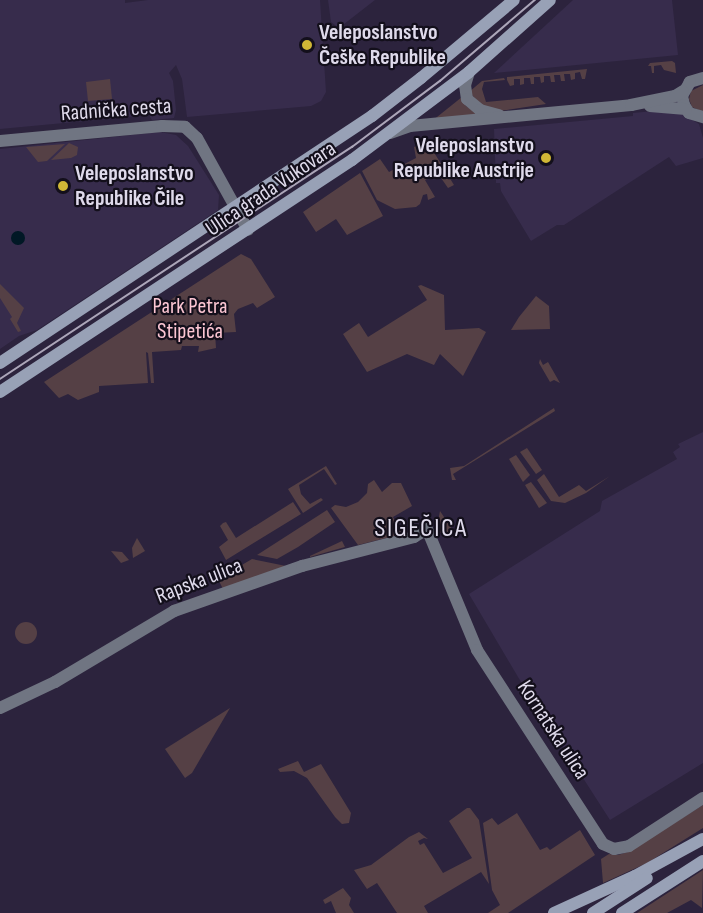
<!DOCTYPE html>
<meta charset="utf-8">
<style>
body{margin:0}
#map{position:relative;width:703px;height:913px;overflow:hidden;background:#2c233d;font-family:"Sofia Sans Condensed",sans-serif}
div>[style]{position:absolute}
.built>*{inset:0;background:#372c4c}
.green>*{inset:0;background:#554045}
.round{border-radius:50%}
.water>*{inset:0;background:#011825}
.tertiary>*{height:12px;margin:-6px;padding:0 6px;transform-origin:6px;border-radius:6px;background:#707582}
.secondary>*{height:12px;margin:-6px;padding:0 6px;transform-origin:6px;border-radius:6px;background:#98a1b6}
.tram>*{height:1.5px;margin:-0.75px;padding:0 0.75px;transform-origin:0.75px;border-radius:0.75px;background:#aca6b9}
.dots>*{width:16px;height:16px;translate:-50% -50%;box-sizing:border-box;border:3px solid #130f1b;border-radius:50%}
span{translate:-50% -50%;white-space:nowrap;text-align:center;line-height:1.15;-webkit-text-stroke:4.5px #130f1b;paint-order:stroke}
.poi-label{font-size:22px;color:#dfdaeb;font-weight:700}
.left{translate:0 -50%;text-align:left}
.right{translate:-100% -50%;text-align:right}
.street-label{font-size:22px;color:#dfdaeb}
.park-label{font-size:22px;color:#fcc6d3}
.quarter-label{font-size:26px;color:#dfdaeb;letter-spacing:1.5px}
</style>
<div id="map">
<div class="built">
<i style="clip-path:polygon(0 0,125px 0,125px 3px,148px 0,320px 0,326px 92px,321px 101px,311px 106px,187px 117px,182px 79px,176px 65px,169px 73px,173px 81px,176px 110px,174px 118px,152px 120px,149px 115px,0 129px)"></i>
<i style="clip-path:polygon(328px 0,375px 0,339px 28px,331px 22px)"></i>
<i style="clip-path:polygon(573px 0,672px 0,678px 55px,494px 73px)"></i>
<i style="clip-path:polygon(674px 109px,699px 124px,703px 138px,703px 158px,676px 166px,669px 157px,564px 225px,557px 225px,531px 241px,501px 191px,500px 183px,496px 183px,494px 129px,633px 116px,633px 113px)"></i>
<i style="clip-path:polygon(160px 132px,176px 135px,188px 146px,219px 195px,218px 210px,37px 330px,19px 336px,0 349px,0 149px)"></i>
<i style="clip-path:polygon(703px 432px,703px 763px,610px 820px,518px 677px,469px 594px,600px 511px,602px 501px,677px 459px,673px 452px,680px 447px,678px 444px)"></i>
</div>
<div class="green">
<i style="clip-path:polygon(672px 61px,675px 63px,676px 73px,664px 70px,661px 65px,654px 66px,654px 73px,652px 73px,651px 66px,648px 66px,650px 63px)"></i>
<i style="clip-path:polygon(587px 69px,585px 79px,582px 79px,580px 72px,575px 73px,575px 79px,571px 80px,570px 74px,564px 74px,565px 81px,561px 81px,560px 75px,554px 75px,555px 82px,551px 82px,550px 76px,544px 76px,544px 82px,541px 83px,540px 77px,534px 77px,534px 84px,531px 84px,530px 78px,524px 78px,524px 84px,520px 85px,520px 79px,514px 79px,514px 85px,510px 86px,507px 80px,507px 77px)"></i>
<i style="clip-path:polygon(504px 78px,505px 80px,484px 82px,482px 89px,486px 102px,538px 97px,546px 104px,500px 111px,485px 109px,469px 92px,482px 81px)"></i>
<i style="clip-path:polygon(110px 79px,112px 99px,88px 101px,86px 82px)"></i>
<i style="clip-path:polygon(703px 85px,703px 112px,692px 107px,689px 99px,691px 91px)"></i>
<i style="clip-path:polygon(462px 97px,466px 106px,480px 115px,432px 121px)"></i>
<i style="clip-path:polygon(427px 141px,454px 185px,448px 188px,439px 175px,425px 180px,435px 197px,428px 200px,427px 194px,423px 195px,420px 204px,416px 207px,395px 209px,377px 200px,362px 171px,380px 159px,389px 172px,416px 158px,414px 147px)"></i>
<i style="clip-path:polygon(69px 143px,78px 147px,77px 155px,71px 158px,51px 160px)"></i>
<i style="clip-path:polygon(65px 144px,47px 161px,38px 162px,26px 147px)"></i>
<i style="clip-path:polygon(360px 173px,383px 216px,347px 235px,336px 219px,316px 232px,303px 212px)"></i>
<i style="clip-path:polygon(241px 254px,251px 259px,275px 297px,257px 308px,253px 303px,238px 309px,234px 314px,236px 332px,215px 333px,216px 348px,198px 352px,199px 346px,182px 346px,181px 350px,152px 352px,154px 383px,151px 383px,148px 353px,146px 352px,148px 383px,99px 386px,99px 392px,78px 400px,68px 394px,59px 398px,44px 382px)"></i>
<i style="clip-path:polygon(0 284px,24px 308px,17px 323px,21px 331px,18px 332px,10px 319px,12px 317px,0 298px)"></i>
<i style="clip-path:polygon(421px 285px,444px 295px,445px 330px,479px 328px,486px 332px,463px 376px,440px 354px,434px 365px,407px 354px,367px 372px,343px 334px,359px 323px,368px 337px,427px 300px,418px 286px)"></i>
<i style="clip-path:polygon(536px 296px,549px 306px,550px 329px,511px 330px,519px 317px)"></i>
<i style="clip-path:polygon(540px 359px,543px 365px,548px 362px,560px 383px,554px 380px,550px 382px,539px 363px)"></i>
<i style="clip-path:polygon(554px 408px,555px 411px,453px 474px,456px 480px,452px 480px,450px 468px,464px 466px)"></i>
<i style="clip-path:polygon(527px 448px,542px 470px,536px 474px,520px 452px)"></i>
<i style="clip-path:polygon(516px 455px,530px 475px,523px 482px,509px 459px)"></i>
<i style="clip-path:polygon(326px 466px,337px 484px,335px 485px,324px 469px,299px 485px,301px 494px,310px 504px,321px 498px,323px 500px,303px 513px,288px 489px)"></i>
<i style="clip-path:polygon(544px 474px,559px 497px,579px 485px,586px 491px,610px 476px,586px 493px,565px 503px,551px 501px,537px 480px)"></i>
<i style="clip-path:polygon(374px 480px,382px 492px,392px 483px,401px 483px,412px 506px,393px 517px,402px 534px,358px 545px,331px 508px,335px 505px,346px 507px,358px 502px,367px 493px,368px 484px)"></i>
<i style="clip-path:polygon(531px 482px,547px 503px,539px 508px,525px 485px)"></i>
<i style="clip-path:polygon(293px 502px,301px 514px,226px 560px,219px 547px,228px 540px,220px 526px,223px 523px,226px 522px,236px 538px)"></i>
<i style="clip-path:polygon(327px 510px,335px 522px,298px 547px,277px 559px,257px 555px)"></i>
<i style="clip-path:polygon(440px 511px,454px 532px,436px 533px)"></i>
<i style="clip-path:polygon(137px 538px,145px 551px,133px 558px,132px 548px)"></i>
<i style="clip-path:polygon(342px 541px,345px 547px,310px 557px,310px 556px)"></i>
<i style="clip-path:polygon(111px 551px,122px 552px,129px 560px,121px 563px)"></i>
<i style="clip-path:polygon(252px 559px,286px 566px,223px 589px,218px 579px)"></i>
<i class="round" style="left:15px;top:622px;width:22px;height:22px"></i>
<i style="clip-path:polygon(230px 708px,192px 773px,185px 778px,165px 749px)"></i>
<i style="clip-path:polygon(298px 761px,304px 772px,321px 764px,351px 813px,349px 823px,342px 824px,335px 817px,307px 778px,294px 771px,280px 772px,278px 769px)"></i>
<i style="clip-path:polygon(703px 805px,703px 828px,647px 863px,603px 883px,601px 859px,609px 854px,618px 855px,628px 852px)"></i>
<i style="clip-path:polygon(467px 808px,470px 808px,479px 820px,489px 884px,481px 872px,424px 906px,428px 913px,397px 913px,377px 883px,367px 889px,354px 870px,371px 865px,409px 837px,419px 832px,428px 839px,424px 838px,418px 841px,420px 845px,424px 843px,443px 873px,472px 858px,449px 821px)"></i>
<i style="clip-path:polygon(517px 813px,540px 850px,547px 847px,550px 850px,580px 830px,595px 855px,508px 913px,488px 913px,500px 905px,492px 890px,483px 823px,492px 818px,498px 825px)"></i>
<i style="clip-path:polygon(703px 870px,702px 908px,691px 900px,667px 913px,637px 913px)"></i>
<i style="clip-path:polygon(343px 888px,351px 898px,349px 905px,354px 913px,336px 913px,331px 901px,325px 904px,323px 900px)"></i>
</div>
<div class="water">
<i class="round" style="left:11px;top:231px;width:14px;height:14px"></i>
</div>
<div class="tertiary">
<i style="left:469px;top:72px;width:14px;rotate:107deg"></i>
<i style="left:465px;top:85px;width:14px;rotate:82deg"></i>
<i style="left:467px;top:99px;width:17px;rotate:40deg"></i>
<i style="left:480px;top:110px;width:20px;rotate:15deg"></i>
<i style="left:703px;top:78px;width:14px;rotate:163deg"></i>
<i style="left:690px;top:82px;width:16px;rotate:120deg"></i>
<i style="left:682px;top:96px;width:9px;rotate:77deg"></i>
<i style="left:684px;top:105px;width:9px;rotate:58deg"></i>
<i style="left:689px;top:113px;width:15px;rotate:16deg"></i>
<i style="left:650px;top:106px;width:36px;rotate:5deg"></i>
<i style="left:390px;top:133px;width:21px;rotate:-19deg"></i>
<i style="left:410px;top:126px;width:222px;rotate:-5.4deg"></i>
<i style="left:631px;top:105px;width:45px;rotate:-11.6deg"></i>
<i style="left:675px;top:96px;width:9px;rotate:-32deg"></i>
<i style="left:0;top:141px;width:163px;rotate:-5.3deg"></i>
<i style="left:162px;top:126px;width:23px;rotate:2deg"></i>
<i style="left:185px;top:127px;width:16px;rotate:43deg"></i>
<i style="left:197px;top:138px;width:105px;rotate:61deg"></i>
<i style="left:0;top:708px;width:61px;rotate:-25.3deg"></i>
<i style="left:55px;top:682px;width:139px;rotate:-30.8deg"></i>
<i style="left:174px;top:611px;width:136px;rotate:-19.4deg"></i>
<i style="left:302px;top:566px;width:116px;rotate:-14.5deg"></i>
<i style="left:414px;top:537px;width:15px;rotate:-32deg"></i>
<i style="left:427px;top:529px;width:131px;rotate:67.5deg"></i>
<i style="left:477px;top:650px;width:231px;rotate:57deg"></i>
<i style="left:603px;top:844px;width:12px;rotate:24deg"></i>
<i style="left:614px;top:849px;width:15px;rotate:-11deg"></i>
<i style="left:629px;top:846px;width:88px;rotate:-33deg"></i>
</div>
<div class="secondary">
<i style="left:0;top:363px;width:447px;rotate:-33.6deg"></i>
<i style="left:372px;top:116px;width:62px;rotate:-37.8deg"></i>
<i style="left:421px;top:78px;width:121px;rotate:-40deg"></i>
<i style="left:0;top:392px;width:422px;rotate:-33.4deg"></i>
<i style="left:352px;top:160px;width:146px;rotate:-36.9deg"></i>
<i style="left:469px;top:72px;width:108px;rotate:-41.6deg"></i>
<i style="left:554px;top:913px;width:89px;rotate:-24.6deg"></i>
<i style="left:635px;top:876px;width:77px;rotate:-28.6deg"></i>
<i style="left:593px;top:913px;width:64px;rotate:-32.9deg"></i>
<i style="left:622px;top:913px;width:96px;rotate:-32.7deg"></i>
</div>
<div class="tram">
<i style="left:0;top:379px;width:422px;rotate:-33.4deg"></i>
<i style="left:352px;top:147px;width:110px;rotate:-36.9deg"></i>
<i style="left:440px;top:81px;width:125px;rotate:-40.5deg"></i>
</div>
<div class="dots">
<i style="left:307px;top:45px;background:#d0b736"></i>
<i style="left:546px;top:158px;background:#d0b736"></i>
<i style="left:63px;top:186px;background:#d0b736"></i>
</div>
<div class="poi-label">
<span class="left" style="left:319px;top:45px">Veleposlanstvo<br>Češke Republike</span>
<span class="right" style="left:534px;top:158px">Veleposlanstvo<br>Republike Austrije</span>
<span class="left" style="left:75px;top:186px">Veleposlanstvo<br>Republike Čile</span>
</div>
<div class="street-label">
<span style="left:116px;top:110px;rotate:-4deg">Radnička cesta</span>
<span style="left:271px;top:189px;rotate:-34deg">Ulica grada Vukovara</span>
<span style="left:199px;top:581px;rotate:-21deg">Rapska ulica</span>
<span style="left:553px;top:730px;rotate:57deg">Kornatska ulica</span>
</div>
<div class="park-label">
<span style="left:190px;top:319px">Park Petra<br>Stipetića</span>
</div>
<div class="quarter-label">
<span style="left:421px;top:529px">SIGEČICA</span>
</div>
</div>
